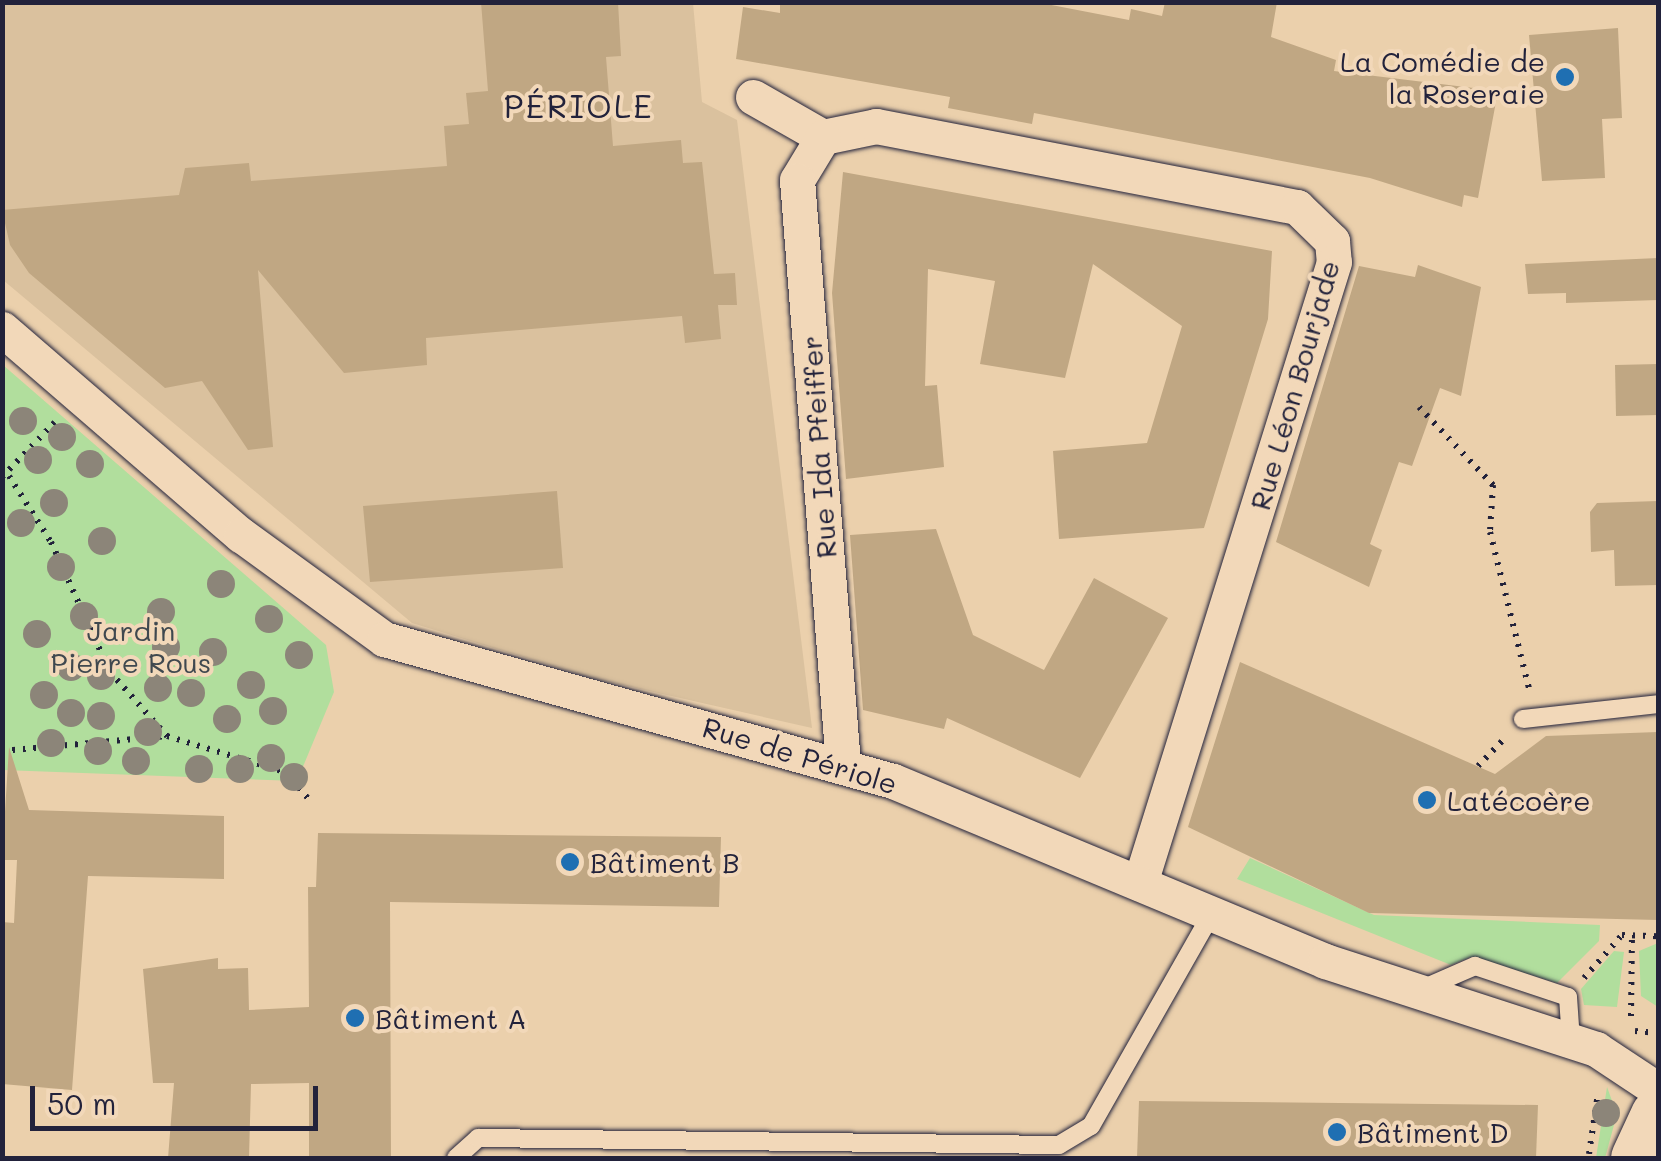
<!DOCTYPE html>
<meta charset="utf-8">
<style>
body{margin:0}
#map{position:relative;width:1661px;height:1161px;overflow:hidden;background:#ebd0ac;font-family:Mali,sans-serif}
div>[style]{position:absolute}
.built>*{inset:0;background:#dac19e}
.green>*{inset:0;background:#b1de9d}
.building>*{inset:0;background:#c0a783}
.path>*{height:6px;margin-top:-3px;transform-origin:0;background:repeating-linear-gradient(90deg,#22223b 0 2.5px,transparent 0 10.5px)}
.roads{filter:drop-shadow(0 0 2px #22223b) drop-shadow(0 0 2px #22223b)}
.lane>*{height:18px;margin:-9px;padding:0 9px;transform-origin:9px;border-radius:9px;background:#f2d8b9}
.street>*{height:35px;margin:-17.5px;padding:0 17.5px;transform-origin:17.5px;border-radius:17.5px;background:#f2d8b9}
.primary>*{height:55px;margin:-27.5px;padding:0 27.5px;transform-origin:27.5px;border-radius:27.5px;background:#f2d8b9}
.trees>*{width:28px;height:28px;margin:-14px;border-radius:50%;background:#8c8579}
.dots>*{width:28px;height:28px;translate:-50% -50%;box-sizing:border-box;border:5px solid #f2d8b9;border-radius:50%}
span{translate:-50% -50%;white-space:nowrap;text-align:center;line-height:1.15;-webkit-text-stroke:8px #f2d8b9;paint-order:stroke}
.poi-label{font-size:28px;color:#22223b}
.right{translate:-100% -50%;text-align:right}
.left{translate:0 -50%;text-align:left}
.street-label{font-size:28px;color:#22223b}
.park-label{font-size:28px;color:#3f484f}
.quarter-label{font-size:32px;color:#22223b;letter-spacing:2.5px}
.frame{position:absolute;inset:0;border:5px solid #22223b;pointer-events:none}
.scale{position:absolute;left:30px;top:1086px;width:288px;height:45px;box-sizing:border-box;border:5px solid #22223b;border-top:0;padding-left:12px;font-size:30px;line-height:35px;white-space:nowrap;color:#22223b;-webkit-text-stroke:8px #f2d8b9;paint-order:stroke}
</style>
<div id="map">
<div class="built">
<i style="clip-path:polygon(2px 3px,693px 3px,702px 102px,737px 120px,812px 728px,592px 678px,412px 623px,3px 280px)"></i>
</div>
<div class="green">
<i style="clip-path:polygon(3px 365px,326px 645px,334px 692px,297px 781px,3px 770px)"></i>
<i style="clip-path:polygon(1250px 858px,1374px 915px,1600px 925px,1599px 941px,1557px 983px,1471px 957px,1451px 965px,1237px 879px)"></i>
<i style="clip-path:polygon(1658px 943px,1658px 1007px,1641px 996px,1639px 951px)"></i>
<i style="clip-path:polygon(1614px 951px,1624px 952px,1617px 1007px,1584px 1005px,1581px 989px)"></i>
<i style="clip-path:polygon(1607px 1087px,1617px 1114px,1605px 1158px,1596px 1158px)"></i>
</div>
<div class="building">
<i style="clip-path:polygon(481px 2px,618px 2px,621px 56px,606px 57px,613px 146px,681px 140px,683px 163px,702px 162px,714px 274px,735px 273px,737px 305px,718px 305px,721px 339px,685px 343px,682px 316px,426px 338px,427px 365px,344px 373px,258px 270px,273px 447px,248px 450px,202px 381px,165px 388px,29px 273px,10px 245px,2px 210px,179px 195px,185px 168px,249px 163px,251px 181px,447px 166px,444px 126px,469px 124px,466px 93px,488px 91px)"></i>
<i style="clip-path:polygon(780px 2px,1036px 2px,1129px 20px,1131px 9px,1162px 16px,1165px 2px,1277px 2px,1271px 37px,1336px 60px,1334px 71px,1498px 91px,1478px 198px,1464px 195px,1462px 207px,1370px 178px,1034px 113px,1032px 124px,948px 108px,950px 97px,736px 59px,743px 7px,780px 13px)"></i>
<i style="clip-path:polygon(1618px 28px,1622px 118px,1602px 119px,1605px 178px,1542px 181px,1529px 35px)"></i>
<i style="clip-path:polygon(843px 172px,1272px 251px,1268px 319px,1204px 528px,1059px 539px,1053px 451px,1147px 443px,1182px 326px,1093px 264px,1065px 378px,980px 364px,995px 281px,928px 269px,925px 386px,937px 385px,944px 467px,846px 479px,832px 293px)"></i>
<i style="clip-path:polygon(1658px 258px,1658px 300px,1566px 303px,1566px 293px,1528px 294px,1525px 264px)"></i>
<i style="clip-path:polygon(1418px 265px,1481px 287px,1461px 396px,1440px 388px,1412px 466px,1399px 462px,1370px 544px,1382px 550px,1369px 587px,1276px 542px,1359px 266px,1415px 277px)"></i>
<i style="clip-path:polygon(1658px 364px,1658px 415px,1616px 416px,1615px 365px)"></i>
<i style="clip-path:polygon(557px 491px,563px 568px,370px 582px,363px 506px)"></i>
<i style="clip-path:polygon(1658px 501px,1658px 585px,1615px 586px,1614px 550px,1591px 552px,1590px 512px,1597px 503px)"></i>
<i style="clip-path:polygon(936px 529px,973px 635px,1044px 670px,1094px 578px,1168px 618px,1080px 778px,947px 718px,944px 729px,863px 710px,850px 535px)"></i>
<i style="clip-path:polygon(1240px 662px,1495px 774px,1546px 736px,1658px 732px,1658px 920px,1369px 913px,1188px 827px)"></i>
<i style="clip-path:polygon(9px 747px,29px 810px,224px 816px,224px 879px,88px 876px,72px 1090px,2px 1084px,2px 922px,14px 923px,17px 860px,2px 860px)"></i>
<i style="clip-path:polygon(318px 833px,721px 837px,719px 907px,390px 902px,391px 1158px,309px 1158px,309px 1083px,251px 1084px,249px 1158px,168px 1158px,174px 1083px,153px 1083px,143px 969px,218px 958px,218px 969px,248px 968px,249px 1010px,309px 1007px,308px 887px,316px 887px)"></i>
<i style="clip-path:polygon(1139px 1101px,1538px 1105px,1536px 1158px,1137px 1158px)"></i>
</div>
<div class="path">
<i style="left:1419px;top:407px;width:108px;rotate:46.5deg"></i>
<i style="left:1493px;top:485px;width:47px;rotate:93.7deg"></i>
<i style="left:1490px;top:532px;width:166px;rotate:76deg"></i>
<i style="left:9px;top:476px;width:78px;rotate:57.5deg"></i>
<i style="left:51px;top:542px;width:143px;rotate:65.6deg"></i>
<i style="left:110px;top:672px;width:86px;rotate:48.3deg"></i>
<i style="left:2px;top:477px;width:76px;rotate:-46.1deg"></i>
<i style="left:2px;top:751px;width:166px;rotate:-5.2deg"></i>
<i style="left:167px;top:736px;width:123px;rotate:17deg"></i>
<i style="left:285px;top:772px;width:41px;rotate:48.9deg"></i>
<i style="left:1478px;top:766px;width:39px;rotate:-46deg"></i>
<i style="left:1584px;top:978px;width:57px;rotate:-48.5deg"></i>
<i style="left:1622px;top:935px;width:36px;rotate:2deg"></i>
<i style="left:1631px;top:1016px;width:81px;rotate:-89.3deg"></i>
<i style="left:1635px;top:1031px;width:23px;rotate:5deg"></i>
<i style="left:1589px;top:1154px;width:62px;rotate:-81.6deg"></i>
</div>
<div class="roads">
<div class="lane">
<i style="left:1523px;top:719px;width:136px;rotate:-6.3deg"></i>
<i style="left:1422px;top:989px;width:58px;rotate:-23.5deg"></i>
<i style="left:1475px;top:966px;width:98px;rotate:18.4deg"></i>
<i style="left:1568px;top:997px;width:44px;rotate:86.1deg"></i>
<i style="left:456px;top:1158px;width:30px;rotate:-42deg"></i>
<i style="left:478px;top:1138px;width:581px;rotate:0.69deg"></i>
<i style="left:1059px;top:1145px;width:37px;rotate:-31deg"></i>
<i style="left:1091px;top:1126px;width:243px;rotate:-60.4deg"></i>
</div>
<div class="street">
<i style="left:753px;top:97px;width:81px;rotate:29.7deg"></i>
<i style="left:823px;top:137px;width:54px;rotate:-11.7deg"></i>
<i style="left:876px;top:126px;width:429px;rotate:10.9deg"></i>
<i style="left:1297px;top:207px;width:49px;rotate:44.2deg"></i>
<i style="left:1332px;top:241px;width:21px;rotate:85deg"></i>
<i style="left:1334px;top:262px;width:651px;rotate:107.35deg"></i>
<i style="left:823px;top:137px;width:50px;rotate:121.2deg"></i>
<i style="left:797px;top:180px;width:586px;rotate:85.5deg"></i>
<i style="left:2px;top:329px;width:316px;rotate:40.8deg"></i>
<i style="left:241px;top:535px;width:177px;rotate:36deg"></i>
<i style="left:384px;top:639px;width:528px;rotate:15.59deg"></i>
<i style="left:893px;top:781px;width:468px;rotate:22.6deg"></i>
<i style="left:1325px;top:961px;width:285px;rotate:18deg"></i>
<i style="left:1596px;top:1049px;width:74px;rotate:33.5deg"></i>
</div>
<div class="primary">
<i style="left:1638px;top:1158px;width:47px;rotate:-65.1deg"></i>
</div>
</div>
<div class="trees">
<i style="left:23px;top:421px"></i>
<i style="left:62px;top:437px"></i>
<i style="left:38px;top:460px"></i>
<i style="left:90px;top:464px"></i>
<i style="left:54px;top:503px"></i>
<i style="left:21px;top:523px"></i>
<i style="left:102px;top:541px"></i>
<i style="left:61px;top:567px"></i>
<i style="left:221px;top:584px"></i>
<i style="left:161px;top:612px"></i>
<i style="left:84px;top:616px"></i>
<i style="left:269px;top:619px"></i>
<i style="left:37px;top:634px"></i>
<i style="left:166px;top:647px"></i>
<i style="left:213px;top:652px"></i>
<i style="left:299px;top:655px"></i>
<i style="left:71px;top:667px"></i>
<i style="left:101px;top:676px"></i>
<i style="left:251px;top:685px"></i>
<i style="left:158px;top:688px"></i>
<i style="left:191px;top:693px"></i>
<i style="left:44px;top:695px"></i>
<i style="left:273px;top:711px"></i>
<i style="left:71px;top:713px"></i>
<i style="left:101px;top:716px"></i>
<i style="left:227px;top:719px"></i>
<i style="left:148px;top:732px"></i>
<i style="left:51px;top:743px"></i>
<i style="left:98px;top:751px"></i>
<i style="left:271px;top:758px"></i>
<i style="left:136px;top:761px"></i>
<i style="left:199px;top:769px"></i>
<i style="left:240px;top:769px"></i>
<i style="left:294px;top:777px"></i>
<i style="left:1606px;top:1113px"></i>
</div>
<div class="dots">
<i style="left:1565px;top:77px;background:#1f6fb2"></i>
<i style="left:1427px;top:800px;background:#1f6fb2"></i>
<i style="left:570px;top:862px;background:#1f6fb2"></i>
<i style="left:355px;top:1018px;background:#1f6fb2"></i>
<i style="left:1337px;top:1132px;background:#1f6fb2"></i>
</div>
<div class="poi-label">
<span class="right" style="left:1545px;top:77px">La Comédie de<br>la Roseraie</span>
<span class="left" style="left:1447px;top:800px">Latécoère</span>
<span class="left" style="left:590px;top:862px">Bâtiment B</span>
<span class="left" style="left:375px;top:1018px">Bâtiment A</span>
<span class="left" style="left:1357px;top:1132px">Bâtiment D</span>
</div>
<div class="street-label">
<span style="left:1294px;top:385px;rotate:-74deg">Rue Léon Bourjade</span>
<span style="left:818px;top:447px;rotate:-94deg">Rue Ida Pfeiffer</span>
<span style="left:800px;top:755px;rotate:17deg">Rue de Périole</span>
</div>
<div class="park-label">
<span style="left:131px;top:646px">Jardin<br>Pierre Rous</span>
</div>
<div class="quarter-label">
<span style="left:579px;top:105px">PÉRIOLE</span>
</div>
<div class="frame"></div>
<div class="scale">50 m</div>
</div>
